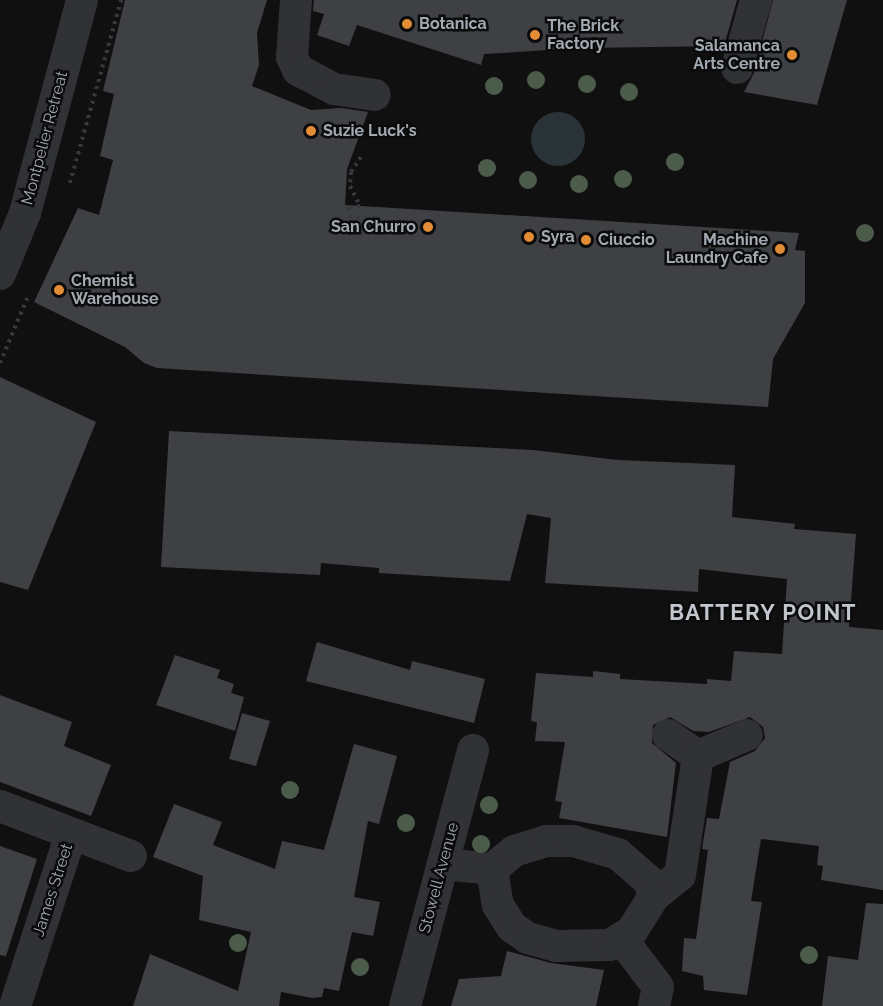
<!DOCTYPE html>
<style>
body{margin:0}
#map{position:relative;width:883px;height:1006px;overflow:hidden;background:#101011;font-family:Raleway,sans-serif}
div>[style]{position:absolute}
.water>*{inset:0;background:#2a3438}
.round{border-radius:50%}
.building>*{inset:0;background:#3f4044}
.path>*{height:4px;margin-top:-2px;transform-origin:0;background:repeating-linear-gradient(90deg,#37393c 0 3px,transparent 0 7.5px)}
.street>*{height:32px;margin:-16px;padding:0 16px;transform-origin:16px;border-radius:16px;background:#313235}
.trees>*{width:18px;height:18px;margin:-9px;border-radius:50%;background:#4c5c4b}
.dots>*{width:16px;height:16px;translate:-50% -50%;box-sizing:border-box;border:3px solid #0b0b0c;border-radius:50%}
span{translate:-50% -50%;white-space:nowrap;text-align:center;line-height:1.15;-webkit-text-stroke:5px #0b0b0c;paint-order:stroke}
.poi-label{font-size:16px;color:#a2a9b1;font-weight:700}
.left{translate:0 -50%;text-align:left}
.right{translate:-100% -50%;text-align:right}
.street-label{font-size:16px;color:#a2a9b1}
.district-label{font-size:22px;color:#c2c7cd;font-weight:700;letter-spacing:1.5px}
</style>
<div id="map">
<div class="water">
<i class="round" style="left:531px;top:112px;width:54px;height:54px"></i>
</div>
<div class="building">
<i style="clip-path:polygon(125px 0,267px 0,257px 33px,259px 65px,252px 86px,311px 110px,341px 108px,368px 112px,347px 169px,345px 205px,799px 233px,795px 250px,805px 251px,805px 303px,773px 359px,768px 407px,157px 368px,144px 363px,125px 347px,34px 302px,78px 208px,99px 215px,113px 160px,100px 156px,114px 94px,103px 91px)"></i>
<i style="clip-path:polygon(314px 0,737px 0,724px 46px,581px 48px,484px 54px,481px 65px,357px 25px,349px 46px,317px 35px,324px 14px,313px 11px)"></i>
<i style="clip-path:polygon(773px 0,847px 0,817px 105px,744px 92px,754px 73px)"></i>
<i style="clip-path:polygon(0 377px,96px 422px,28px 590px,0 582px)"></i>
<i style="clip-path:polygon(169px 431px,533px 450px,618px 460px,735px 465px,732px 517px,795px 524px,794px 529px,856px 534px,849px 627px,883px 630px,883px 890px,821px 880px,823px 866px,817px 865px,819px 846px,761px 839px,751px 901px,762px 902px,747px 995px,704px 990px,703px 976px,682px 971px,684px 938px,696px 939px,708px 850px,702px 849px,707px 818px,719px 819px,730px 762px,755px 751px,765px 738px,763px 727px,750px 717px,709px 732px,693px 731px,670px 717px,653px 725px,652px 743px,676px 763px,667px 837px,559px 818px,562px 802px,555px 801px,565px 742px,535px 741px,537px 722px,531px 721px,536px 673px,593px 677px,593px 671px,620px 674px,620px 679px,707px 684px,707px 679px,731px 681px,734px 651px,782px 654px,787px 579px,699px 569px,698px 592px,545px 583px,551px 518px,527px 514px,510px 581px,379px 573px,379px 568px,321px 563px,320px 575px,161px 567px)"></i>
<i style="clip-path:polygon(317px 642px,410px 670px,412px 661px,485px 679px,474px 723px,306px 681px)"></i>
<i style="clip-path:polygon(175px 655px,220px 670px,217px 678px,234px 684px,231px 693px,244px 697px,235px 731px,156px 705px)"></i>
<i style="clip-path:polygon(0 695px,72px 722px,64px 746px,111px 765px,91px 816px,0 782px)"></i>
<i style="clip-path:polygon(242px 713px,270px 721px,256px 766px,229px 759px)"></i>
<i style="clip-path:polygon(354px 744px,397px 756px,379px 824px,368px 821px,354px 897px,380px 902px,373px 936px,352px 932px,339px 991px,324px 988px,322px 997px,312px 998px,281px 992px,279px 1006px,133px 1006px,150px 954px,238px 991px,251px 932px,199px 920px,203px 876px,153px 857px,174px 804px,222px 822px,213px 845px,275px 869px,282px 841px,324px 850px)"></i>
<i style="clip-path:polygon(0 846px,37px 859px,6px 956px,0 955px)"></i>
<i style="clip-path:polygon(866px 903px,883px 904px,883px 1006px,822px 1006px,828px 956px,858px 960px)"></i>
<i style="clip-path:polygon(507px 951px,551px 963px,604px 970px,596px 1006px,451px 1006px,459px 979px,501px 976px)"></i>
</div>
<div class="path">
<i style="left:361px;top:157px;width:18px;rotate:124deg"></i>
<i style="left:351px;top:172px;width:14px;rotate:94deg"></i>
<i style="left:350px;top:186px;width:22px;rotate:63deg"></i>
<i style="left:360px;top:206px;width:12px;rotate:171deg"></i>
<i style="left:348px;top:208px;width:9px;rotate:84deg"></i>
<i style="left:349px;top:217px;width:26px;rotate:2deg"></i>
<i style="left:70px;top:183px;width:190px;rotate:-74.4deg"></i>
<i style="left:0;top:363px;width:75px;rotate:-67.2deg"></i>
</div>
<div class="street">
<i style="left:296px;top:0;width:57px;rotate:94deg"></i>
<i style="left:292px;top:57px;width:14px;rotate:65deg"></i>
<i style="left:298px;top:70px;width:41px;rotate:27.8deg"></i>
<i style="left:334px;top:89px;width:41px;rotate:8.3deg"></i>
<i style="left:737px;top:68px;width:71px;rotate:-74.4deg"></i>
<i style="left:0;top:274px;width:66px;rotate:-67.7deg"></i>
<i style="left:25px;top:213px;width:220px;rotate:-75deg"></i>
<i style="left:668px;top:735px;width:37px;rotate:35deg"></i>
<i style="left:0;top:806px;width:140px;rotate:20.9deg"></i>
<i style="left:443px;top:864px;width:49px;rotate:5.8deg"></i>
<i style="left:492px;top:869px;width:28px;rotate:-39deg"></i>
<i style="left:514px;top:851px;width:34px;rotate:-17deg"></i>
<i style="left:546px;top:841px;width:27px"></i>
<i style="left:573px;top:841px;width:47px;rotate:16.1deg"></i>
<i style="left:618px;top:854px;width:41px;rotate:41.1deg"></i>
<i style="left:649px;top:881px;width:16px;rotate:72deg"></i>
<i style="left:654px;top:896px;width:33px;rotate:-39deg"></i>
<i style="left:680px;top:875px;width:120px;rotate:-81.4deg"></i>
<i style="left:698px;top:756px;width:53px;rotate:-23.2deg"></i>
<i style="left:492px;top:869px;width:36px;rotate:81deg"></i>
<i style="left:498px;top:905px;width:26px;rotate:58deg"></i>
<i style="left:512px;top:927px;width:19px;rotate:35deg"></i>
<i style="left:528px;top:938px;width:29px;rotate:16deg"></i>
<i style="left:556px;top:946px;width:54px;rotate:-1.1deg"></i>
<i style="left:610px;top:945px;width:26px;rotate:-32deg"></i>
<i style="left:632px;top:931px;width:41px;rotate:-57.8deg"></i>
<i style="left:621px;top:938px;width:61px;rotate:52.9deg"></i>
<i style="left:658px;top:987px;width:19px;rotate:102deg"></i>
<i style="left:15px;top:1006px;width:181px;rotate:-72deg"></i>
<i style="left:405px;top:1006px;width:265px;rotate:-75.1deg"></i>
</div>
<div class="trees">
<i style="left:536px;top:80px"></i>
<i style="left:587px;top:84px"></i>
<i style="left:494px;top:86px"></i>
<i style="left:629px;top:92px"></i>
<i style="left:675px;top:162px"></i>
<i style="left:487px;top:168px"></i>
<i style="left:623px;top:179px"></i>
<i style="left:528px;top:180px"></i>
<i style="left:579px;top:184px"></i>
<i style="left:865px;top:233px"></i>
<i style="left:290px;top:790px"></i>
<i style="left:489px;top:805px"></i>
<i style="left:406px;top:823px"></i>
<i style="left:481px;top:844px"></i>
<i style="left:238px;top:943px"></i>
<i style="left:809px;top:955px"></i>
<i style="left:360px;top:967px"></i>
</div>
<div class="dots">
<i style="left:407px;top:24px;background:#e28c36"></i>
<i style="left:535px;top:35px;background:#e28c36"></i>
<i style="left:792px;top:55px;background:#e28c36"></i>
<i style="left:311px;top:131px;background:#e28c36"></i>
<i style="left:428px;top:227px;background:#e28c36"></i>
<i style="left:529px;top:237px;background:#e28c36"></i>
<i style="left:586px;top:240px;background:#e28c36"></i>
<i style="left:780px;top:249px;background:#e28c36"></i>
<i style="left:59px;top:290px;background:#e28c36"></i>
</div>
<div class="poi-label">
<span class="left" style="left:419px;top:24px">Botanica</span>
<span class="left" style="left:547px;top:35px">The Brick<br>Factory</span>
<span class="right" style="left:780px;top:55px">Salamanca<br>Arts Centre</span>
<span class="left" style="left:323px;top:131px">Suzie Luck's</span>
<span class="right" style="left:416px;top:227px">San Churro</span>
<span class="left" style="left:541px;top:237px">Syra</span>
<span class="left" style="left:598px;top:240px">Ciuccio</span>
<span class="right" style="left:768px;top:249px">Machine<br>Laundry Cafe</span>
<span class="left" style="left:71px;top:290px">Chemist<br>Warehouse</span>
</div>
<div class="street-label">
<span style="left:45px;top:138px;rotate:-75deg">Montpelier Retreat</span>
<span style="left:439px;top:878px;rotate:-75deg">Stowell Avenue</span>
<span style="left:53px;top:890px;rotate:-72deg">James Street</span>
</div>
<div class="district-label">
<span style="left:763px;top:613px">BATTERY POINT</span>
</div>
</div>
